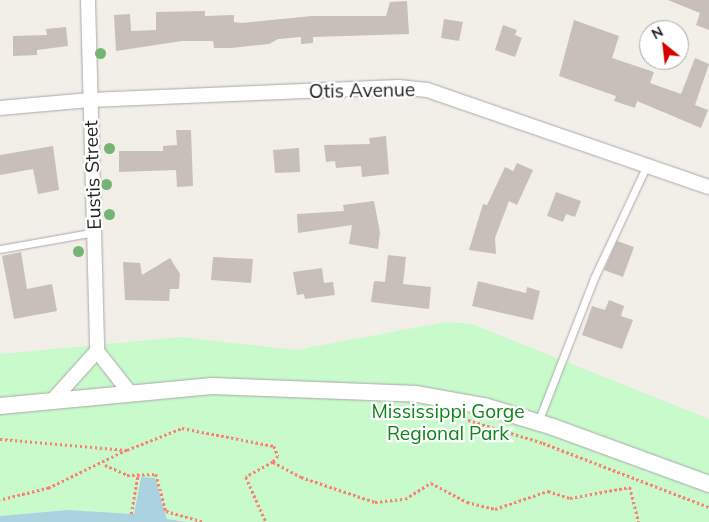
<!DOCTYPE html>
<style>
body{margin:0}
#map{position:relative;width:709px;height:522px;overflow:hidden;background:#f2efe9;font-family:Mulish,sans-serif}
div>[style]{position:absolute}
.park>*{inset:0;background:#c8facc}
.water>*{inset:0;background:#aad3df}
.building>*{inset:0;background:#c7bfb8}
.path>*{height:2.5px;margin-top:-1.25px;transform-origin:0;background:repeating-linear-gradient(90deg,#fa8072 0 2.5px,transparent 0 5px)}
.roads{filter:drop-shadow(0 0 1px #a9a9a9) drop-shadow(0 0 1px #a9a9a9)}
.service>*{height:7px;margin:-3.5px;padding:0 3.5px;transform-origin:3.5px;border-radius:3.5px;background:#fff}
.minor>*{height:14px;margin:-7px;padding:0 7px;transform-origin:7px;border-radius:7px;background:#fff}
.tertiary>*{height:16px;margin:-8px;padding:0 8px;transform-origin:8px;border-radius:8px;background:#fff}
.trees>*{width:11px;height:11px;margin:-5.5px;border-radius:50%;background:#74b475}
span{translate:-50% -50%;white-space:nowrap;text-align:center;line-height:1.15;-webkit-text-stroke:4.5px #fff;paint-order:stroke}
.street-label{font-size:19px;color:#222}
.park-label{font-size:19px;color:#0c8416}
.north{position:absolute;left:639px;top:20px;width:50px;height:50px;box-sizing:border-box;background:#fff;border:1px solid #a7a7a7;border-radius:50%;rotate:331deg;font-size:14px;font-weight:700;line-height:20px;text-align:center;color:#222}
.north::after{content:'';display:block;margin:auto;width:18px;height:22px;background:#d40000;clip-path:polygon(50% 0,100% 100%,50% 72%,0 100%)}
</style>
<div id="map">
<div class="park">
<i style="clip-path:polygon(446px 322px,472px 324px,709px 419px,709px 522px,187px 522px,167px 519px,155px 478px,141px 477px,134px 514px,67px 510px,0 516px,0 354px,181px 337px,295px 350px)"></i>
</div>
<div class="water">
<i style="clip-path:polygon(141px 477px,155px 478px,167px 519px,187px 522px,0 522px,0 516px,67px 510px,134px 514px)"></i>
</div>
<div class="building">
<i style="clip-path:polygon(668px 0,709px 0,709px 30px,696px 25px,700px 13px)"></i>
<i style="clip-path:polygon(407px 1px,409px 34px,313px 37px,313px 43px,301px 44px,301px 37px,278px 39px,269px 44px,231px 48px,214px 48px,213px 41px,182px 41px,116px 51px,114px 15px,130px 14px,131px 31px,156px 30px,156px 12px,205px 11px,205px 16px,234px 15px,234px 22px,242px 23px,312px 16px,386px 16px,390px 2px)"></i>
<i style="clip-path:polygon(444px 19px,463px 22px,459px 41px,441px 38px)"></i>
<i style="clip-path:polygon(574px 20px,619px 36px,612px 58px,654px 72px,650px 83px,681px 94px,695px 58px,709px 64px,695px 105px,708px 110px,701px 128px,637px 101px,635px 108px,614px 101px,616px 96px,559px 76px)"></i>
<i style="clip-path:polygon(503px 25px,517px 30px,515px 35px,522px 38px,515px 57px,495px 50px)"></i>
<i style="clip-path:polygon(66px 27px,68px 46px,37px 50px,37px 55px,13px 56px,13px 36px,47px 35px,46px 29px)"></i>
<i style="clip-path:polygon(176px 130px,191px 130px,193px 186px,177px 187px,176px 170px,119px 172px,119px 151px,163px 151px,163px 146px,177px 145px)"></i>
<i style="clip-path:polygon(386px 136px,389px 174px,362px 177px,361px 166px,336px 168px,335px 161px,326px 162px,324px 145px,370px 144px,369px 138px)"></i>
<i style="clip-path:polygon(53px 146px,59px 190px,38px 194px,33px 169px,0 175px,0 155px)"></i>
<i style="clip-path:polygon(299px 148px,300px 172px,275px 173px,273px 150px)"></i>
<i style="clip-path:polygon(517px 163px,533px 170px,517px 205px,509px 201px,495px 238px,496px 254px,469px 250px,483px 204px,487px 205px,505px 167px,513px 171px)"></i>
<i style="clip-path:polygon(556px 192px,581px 201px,575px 217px,566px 214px,563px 222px,547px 216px)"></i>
<i style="clip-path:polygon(374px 201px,380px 232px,378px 249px,349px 244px,352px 225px,298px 233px,297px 214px,344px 211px,343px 205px)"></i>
<i style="clip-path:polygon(617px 241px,634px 247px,623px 277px,604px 270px)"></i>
<i style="clip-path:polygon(21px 252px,27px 289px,52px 284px,57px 311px,14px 319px,2px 256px)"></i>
<i style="clip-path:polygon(388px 255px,406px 257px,403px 284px,431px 287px,429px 309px,371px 302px,374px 281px,385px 282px)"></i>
<i style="clip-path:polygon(213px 257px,253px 259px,251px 283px,211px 280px)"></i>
<i style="clip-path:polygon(170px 258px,180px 274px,179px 289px,170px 289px,169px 301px,125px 300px,123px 262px,140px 263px,142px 275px)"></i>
<i style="clip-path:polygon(322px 268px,324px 283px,333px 282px,335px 295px,305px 299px,304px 294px,297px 295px,293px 272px)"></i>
<i style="clip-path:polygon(478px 281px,526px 293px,527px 287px,540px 291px,533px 320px,472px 306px)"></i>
<i style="clip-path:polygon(609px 300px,624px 306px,621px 316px,633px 320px,622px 349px,582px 335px,592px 306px,605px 310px)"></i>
</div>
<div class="path">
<i style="left:468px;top:420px;width:78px;rotate:17deg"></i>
<i style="left:543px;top:443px;width:178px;rotate:21.1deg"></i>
<i style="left:0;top:439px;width:127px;rotate:5deg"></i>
<i style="left:127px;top:450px;width:87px;rotate:154deg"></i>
<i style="left:49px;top:488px;width:50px;rotate:166.2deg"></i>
<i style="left:127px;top:450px;width:59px;rotate:-21.8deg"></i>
<i style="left:182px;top:428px;width:94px;rotate:11.1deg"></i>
<i style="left:274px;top:446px;width:11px;rotate:68deg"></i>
<i style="left:278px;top:456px;width:8px;rotate:130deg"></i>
<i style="left:273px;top:462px;width:31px;rotate:151deg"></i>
<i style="left:246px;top:477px;width:49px;rotate:66deg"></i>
<i style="left:273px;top:462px;width:32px;rotate:28deg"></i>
<i style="left:301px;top:477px;width:78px;rotate:18.7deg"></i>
<i style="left:375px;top:502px;width:30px;rotate:-6deg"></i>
<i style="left:405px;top:499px;width:31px;rotate:-32deg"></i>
<i style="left:431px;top:483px;width:41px;rotate:27.8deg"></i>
<i style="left:467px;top:502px;width:29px;rotate:14deg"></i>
<i style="left:495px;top:509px;width:56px;rotate:-18.8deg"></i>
<i style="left:548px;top:491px;width:23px;rotate:18deg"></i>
<i style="left:570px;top:498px;width:61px;rotate:-10.4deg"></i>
<i style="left:630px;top:487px;width:36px;rotate:76deg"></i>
<i style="left:105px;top:465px;width:24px;rotate:24deg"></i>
<i style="left:127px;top:475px;width:29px;rotate:-2deg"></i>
<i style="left:156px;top:474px;width:38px;rotate:75deg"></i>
<i style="left:166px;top:511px;width:40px;rotate:16deg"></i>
<i style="left:131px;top:514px;width:41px;rotate:-80.1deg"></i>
</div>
<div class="roads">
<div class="service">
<i style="left:0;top:249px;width:97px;rotate:-10.1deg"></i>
<i style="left:538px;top:422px;width:155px;rotate:-68.7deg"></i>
<i style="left:594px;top:278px;width:125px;rotate:-64.9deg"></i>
</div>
<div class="minor">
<i style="left:88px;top:0;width:351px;rotate:88.5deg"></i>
<i style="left:97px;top:351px;width:53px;rotate:51.8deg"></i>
<i style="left:0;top:108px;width:90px;rotate:-5.1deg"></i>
<i style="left:90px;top:100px;width:309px;rotate:-2.4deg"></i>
<i style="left:399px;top:87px;width:28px;rotate:6deg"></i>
<i style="left:427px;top:90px;width:298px;rotate:19deg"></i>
<i style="left:52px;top:401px;width:67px;rotate:-48deg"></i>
</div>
<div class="tertiary">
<i style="left:0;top:406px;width:213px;rotate:-5.4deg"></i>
<i style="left:212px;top:386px;width:205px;rotate:2.2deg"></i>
<i style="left:417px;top:394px;width:68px;rotate:10.2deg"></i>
<i style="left:484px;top:406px;width:72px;rotate:16.9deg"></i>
<i style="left:553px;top:427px;width:166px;rotate:20.1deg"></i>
</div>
</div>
<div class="trees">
<i style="left:100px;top:53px"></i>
<i style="left:109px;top:148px"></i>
<i style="left:106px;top:184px"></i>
<i style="left:109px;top:214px"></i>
<i style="left:78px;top:251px"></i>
</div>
<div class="street-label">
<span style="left:362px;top:91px;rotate:-1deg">Otis Avenue</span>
<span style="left:93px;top:175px;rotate:-92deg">Eustis Street</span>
</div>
<div class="park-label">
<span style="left:448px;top:423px">Mississippi Gorge<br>Regional Park</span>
</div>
<div class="north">N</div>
</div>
